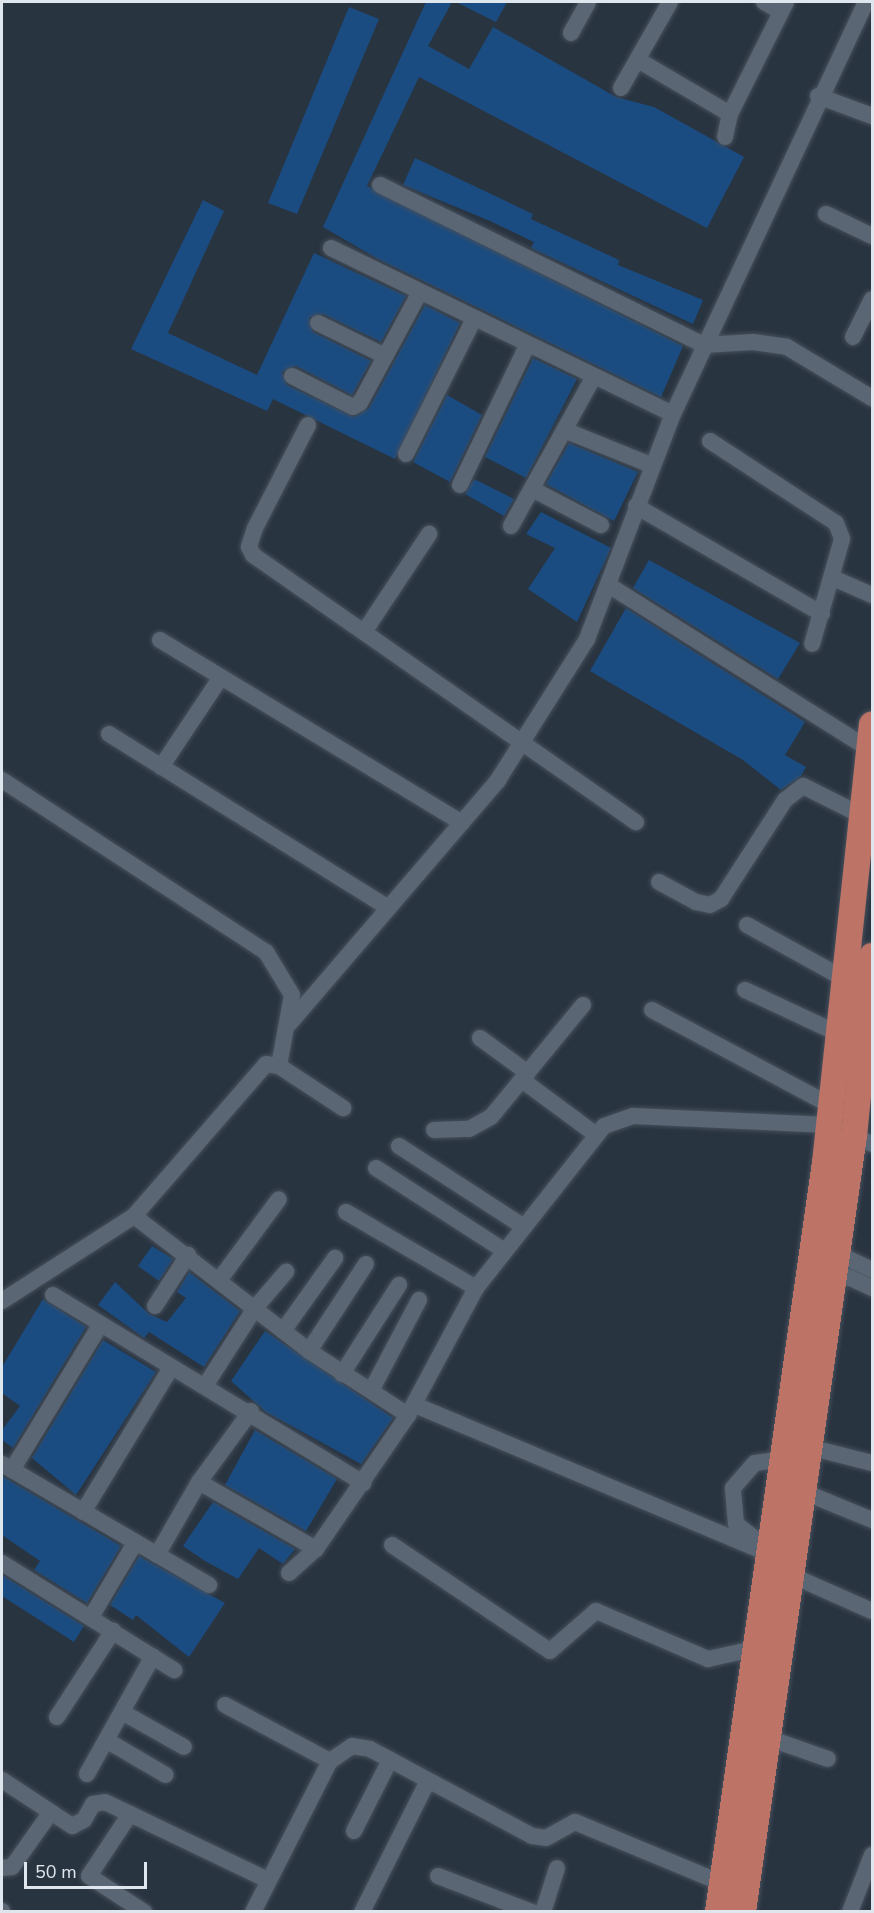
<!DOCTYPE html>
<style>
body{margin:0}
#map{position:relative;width:874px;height:1913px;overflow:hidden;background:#293441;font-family:"Nunito Sans",sans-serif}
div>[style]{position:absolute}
.building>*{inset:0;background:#1b4c81}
.roads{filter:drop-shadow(0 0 2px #47505b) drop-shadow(0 0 2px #47505b)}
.minor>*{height:16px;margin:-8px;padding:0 8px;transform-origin:8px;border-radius:8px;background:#5a6674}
.highway>*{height:26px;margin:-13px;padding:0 13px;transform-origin:13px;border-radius:13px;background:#be7367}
span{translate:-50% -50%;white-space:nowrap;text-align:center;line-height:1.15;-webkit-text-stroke:4.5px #293441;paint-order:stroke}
.frame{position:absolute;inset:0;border:3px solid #dfe6ee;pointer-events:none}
.scale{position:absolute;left:24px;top:1862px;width:123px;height:27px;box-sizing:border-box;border:3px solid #dfe6ee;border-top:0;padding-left:8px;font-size:18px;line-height:21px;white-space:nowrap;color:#dfe6ee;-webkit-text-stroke:4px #293441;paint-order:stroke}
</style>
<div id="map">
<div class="building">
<i style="clip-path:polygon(426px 2px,452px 2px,428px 46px,469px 69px,493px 27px,616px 97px,654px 107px,744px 157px,707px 228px,419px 77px,367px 186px,683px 346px,661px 397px,378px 259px,323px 227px)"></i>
<i style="clip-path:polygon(456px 2px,507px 2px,496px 22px)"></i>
<i style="clip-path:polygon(349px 7px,379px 19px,297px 214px,268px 203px)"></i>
<i style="clip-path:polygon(415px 158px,533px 214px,531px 219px,619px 260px,618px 265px,703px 300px,693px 324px,531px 248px,534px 242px,490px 221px,403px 185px)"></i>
<i style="clip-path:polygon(203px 200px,224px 211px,168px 333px,257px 375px,314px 253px,406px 296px,381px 342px,323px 314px,309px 318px,313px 332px,371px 361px,352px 395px,296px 366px,282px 372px,287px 385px,354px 417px,369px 408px,425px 305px,460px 323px,395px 459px,273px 399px,267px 411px,131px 349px)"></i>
<i style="clip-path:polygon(533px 358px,577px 379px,526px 478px,485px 457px)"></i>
<i style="clip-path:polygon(447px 395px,482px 415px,450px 482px,413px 462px)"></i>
<i style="clip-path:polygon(569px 443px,638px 472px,614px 521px,546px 484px)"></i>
<i style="clip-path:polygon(474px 479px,514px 499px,504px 516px,465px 494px)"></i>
<i style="clip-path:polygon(541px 512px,611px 548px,577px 622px,528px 589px,555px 548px,526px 534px)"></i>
<i style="clip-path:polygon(649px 560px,800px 643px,778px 679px,633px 588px)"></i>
<i style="clip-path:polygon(626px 608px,805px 722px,785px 755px,806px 767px,801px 776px,781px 790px,743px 760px,590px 671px)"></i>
<i style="clip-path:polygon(152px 1246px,173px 1259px,159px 1281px,138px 1266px)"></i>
<i style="clip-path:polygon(189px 1272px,240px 1311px,204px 1367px,149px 1332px,144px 1338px,98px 1305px,115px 1282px,149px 1314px,167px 1322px,186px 1298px,177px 1292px)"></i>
<i style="clip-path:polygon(43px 1299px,86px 1327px,13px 1448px,2px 1440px,2px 1430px,20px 1406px,2px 1393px,2px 1367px)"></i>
<i style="clip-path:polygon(265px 1331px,393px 1418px,361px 1464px,266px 1412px,231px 1381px)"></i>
<i style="clip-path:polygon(103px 1340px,156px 1372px,76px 1495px,32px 1458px)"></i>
<i style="clip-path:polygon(255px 1430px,337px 1479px,306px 1531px,225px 1485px)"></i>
<i style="clip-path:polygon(2px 1476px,121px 1546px,87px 1603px,34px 1570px,40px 1561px,2px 1535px)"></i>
<i style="clip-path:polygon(213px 1502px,295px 1549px,283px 1564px,259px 1548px,238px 1579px,205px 1561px,183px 1546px)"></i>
<i style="clip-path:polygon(139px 1556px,225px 1603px,189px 1657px,136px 1615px,133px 1620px,110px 1605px)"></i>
<i style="clip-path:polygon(2px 1575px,84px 1626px,74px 1642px,2px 1596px)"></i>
</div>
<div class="roads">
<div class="minor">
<i style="left:764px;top:2px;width:18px;rotate:29deg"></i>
<i style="left:571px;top:33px;width:35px;rotate:-61deg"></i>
<i style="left:638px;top:60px;width:107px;rotate:30.4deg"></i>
<i style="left:621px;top:88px;width:99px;rotate:-60.3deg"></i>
<i style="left:818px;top:96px;width:58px;rotate:20.3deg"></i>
<i style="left:725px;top:137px;width:24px;rotate:-78deg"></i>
<i style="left:730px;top:114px;width:125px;rotate:-63.4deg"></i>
<i style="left:380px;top:185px;width:361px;rotate:26.3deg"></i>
<i style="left:704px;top:345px;width:49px;rotate:-3.5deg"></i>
<i style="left:753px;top:342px;width:34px;rotate:8deg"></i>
<i style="left:787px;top:347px;width:99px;rotate:31deg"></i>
<i style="left:826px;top:214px;width:51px;rotate:25.6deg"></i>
<i style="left:331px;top:248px;width:380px;rotate:25.9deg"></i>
<i style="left:318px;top:323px;width:75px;rotate:26.2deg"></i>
<i style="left:853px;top:337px;width:42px;rotate:-63.4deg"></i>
<i style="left:292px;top:376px;width:68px;rotate:26.9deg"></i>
<i style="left:353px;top:407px;width:8px;rotate:-30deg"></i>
<i style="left:360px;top:403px;width:126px;rotate:-61.6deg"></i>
<i style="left:308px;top:425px;width:116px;rotate:117.2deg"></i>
<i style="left:255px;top:528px;width:20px;rotate:108deg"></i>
<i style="left:249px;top:547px;width:9px;rotate:63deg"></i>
<i style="left:253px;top:555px;width:467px;rotate:34.9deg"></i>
<i style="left:564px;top:430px;width:94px;rotate:21.9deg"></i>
<i style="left:710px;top:441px;width:150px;rotate:33.1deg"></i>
<i style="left:836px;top:523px;width:17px;rotate:69deg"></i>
<i style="left:842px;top:539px;width:109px;rotate:105.9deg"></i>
<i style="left:406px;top:454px;width:151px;rotate:-63.3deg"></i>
<i style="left:460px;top:485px;width:154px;rotate:-64.3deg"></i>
<i style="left:532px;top:489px;width:78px;rotate:27.6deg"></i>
<i style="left:636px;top:506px;width:215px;rotate:30.1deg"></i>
<i style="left:511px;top:526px;width:171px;rotate:-61deg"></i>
<i style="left:833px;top:578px;width:43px;rotate:23.6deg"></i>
<i style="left:610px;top:586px;width:307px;rotate:32.2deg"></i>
<i style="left:364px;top:632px;width:118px;rotate:-56.4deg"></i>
<i style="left:160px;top:640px;width:353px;rotate:31.2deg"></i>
<i style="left:109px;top:734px;width:325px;rotate:31.9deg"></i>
<i style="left:161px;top:767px;width:108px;rotate:-56.3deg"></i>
<i style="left:2px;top:780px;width:315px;rotate:33.1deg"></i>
<i style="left:266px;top:952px;width:50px;rotate:58.8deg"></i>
<i style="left:292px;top:995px;width:72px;rotate:100.4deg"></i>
<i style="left:659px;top:882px;width:42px;rotate:28.4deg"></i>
<i style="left:696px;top:902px;width:14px;rotate:12deg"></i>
<i style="left:710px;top:905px;width:13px;rotate:-29deg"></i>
<i style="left:721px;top:899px;width:118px;rotate:-57.1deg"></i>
<i style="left:785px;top:800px;width:23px;rotate:-38deg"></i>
<i style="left:803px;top:786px;width:67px;rotate:26.6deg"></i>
<i style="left:747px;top:925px;width:112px;rotate:28.9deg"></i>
<i style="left:745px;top:990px;width:104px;rotate:25.1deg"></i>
<i style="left:652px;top:1010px;width:212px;rotate:28.1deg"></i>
<i style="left:290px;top:1023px;width:320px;rotate:-49.4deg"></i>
<i style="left:498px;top:780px;width:167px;rotate:-57.7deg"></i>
<i style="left:587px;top:639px;width:241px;rotate:-69.1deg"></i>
<i style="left:673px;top:414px;width:455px;rotate:-64.9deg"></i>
<i style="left:480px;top:1038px;width:59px;rotate:36.1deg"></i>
<i style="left:522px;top:1080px;width:91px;rotate:36.5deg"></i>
<i style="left:434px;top:1130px;width:35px;rotate:-2deg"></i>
<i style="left:469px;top:1129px;width:25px;rotate:-29deg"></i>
<i style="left:491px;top:1117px;width:145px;rotate:-50.6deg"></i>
<i style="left:399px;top:1146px;width:149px;rotate:32.9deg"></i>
<i style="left:376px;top:1168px;width:153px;rotate:32.8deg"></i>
<i style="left:346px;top:1212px;width:151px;rotate:30.3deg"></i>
<i style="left:134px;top:1216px;width:221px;rotate:37.6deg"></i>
<i style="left:309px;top:1351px;width:118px;rotate:32.9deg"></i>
<i style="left:836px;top:1253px;width:40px;rotate:25deg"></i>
<i style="left:833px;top:1270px;width:43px;rotate:24.8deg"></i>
<i style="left:220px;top:1279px;width:99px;rotate:-53.6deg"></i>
<i style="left:53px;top:1295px;width:363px;rotate:31.2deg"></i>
<i style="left:2px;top:1301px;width:157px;rotate:-32.8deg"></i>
<i style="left:134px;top:1216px;width:201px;rotate:-49deg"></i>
<i style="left:266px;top:1064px;width:13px;rotate:9deg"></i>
<i style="left:279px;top:1066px;width:77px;rotate:33.3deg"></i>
<i style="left:155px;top:1306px;width:61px;rotate:-57.1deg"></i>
<i style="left:283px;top:1331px;width:90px;rotate:-54.5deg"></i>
<i style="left:309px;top:1351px;width:104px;rotate:-56.8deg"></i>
<i style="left:342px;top:1374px;width:106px;rotate:-57.4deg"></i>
<i style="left:205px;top:1386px;width:93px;rotate:-57.3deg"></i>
<i style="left:255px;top:1308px;width:48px;rotate:-49.3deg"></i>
<i style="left:371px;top:1391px;width:103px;rotate:-62.2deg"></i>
<i style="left:415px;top:1405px;width:393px;rotate:22.8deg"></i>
<i style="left:809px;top:1447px;width:65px;rotate:14.3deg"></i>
<i style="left:2px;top:1464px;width:240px;rotate:30.3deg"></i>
<i style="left:12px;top:1470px;width:170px;rotate:-58.7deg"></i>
<i style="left:199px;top:1482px;width:135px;rotate:29.8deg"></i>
<i style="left:804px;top:1492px;width:74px;rotate:22.4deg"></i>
<i style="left:83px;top:1512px;width:169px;rotate:-58.6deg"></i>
<i style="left:758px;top:1541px;width:28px;rotate:-142deg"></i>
<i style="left:736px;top:1524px;width:36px;rotate:-95deg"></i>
<i style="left:733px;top:1488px;width:33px;rotate:-49deg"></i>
<i style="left:755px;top:1463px;width:28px;rotate:-8deg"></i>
<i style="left:392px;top:1545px;width:190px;rotate:33.9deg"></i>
<i style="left:550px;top:1651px;width:61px;rotate:-41deg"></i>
<i style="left:596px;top:1611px;width:122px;rotate:23.2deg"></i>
<i style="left:708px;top:1659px;width:51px;rotate:-12.4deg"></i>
<i style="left:157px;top:1555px;width:84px;rotate:-60.1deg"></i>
<i style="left:199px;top:1482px;width:88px;rotate:-53.8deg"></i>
<i style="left:2px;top:1563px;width:203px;rotate:31.9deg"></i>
<i style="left:289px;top:1573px;width:36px;rotate:-42deg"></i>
<i style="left:316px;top:1549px;width:163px;rotate:-55.5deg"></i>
<i style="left:408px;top:1415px;width:144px;rotate:-61.8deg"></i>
<i style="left:476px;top:1288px;width:206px;rotate:-51.7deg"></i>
<i style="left:604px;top:1126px;width:31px;rotate:-19deg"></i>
<i style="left:633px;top:1116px;width:196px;rotate:2.6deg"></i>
<i style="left:829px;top:1125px;width:47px;rotate:23.8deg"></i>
<i style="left:793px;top:1576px;width:86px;rotate:23.9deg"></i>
<i style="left:91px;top:1617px;width:86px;rotate:-59.3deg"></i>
<i style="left:225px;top:1705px;width:119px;rotate:28.1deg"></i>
<i style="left:122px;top:1712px;width:71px;rotate:29.4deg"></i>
<i style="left:57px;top:1717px;width:103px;rotate:-56.9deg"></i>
<i style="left:771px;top:1739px;width:60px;rotate:19.3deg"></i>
<i style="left:106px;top:1740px;width:69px;rotate:30.3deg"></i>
<i style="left:87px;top:1774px;width:135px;rotate:-60.8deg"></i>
<i style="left:2px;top:1780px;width:84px;rotate:33.3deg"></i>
<i style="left:72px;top:1826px;width:13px;rotate:-27deg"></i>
<i style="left:84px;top:1820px;width:18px;rotate:-61deg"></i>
<i style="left:93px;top:1804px;width:12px;rotate:-9deg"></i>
<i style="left:105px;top:1802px;width:181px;rotate:25.6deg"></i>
<i style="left:130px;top:1814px;width:74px;rotate:123.5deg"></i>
<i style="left:89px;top:1876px;width:66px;rotate:33.2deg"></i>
<i style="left:354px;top:1831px;width:80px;rotate:-63.1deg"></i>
<i style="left:2px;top:1868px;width:10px;rotate:-6deg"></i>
<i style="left:12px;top:1867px;width:67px;rotate:-54.7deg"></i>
<i style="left:438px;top:1876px;width:101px;rotate:21deg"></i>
<i style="left:2px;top:1911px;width:1px;rotate:90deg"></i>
<i style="left:253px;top:1912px;width:169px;rotate:-63deg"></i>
<i style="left:330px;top:1761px;width:27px;rotate:-34deg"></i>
<i style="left:352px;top:1746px;width:18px;rotate:9deg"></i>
<i style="left:370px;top:1749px;width:184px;rotate:28.2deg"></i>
<i style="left:532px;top:1836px;width:14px;rotate:8deg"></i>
<i style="left:546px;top:1838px;width:33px;rotate:-29deg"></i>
<i style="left:575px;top:1822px;width:167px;rotate:22.6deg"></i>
<i style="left:362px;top:1912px;width:147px;rotate:-63.3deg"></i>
<i style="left:543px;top:1912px;width:46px;rotate:-72.3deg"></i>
<i style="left:850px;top:1912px;width:61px;rotate:-68.9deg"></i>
</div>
<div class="highway">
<i style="left:718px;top:1912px;width:757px;rotate:-81.87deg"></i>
<i style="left:825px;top:1163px;width:441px;rotate:-83.9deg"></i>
<i style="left:743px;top:1912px;width:784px;rotate:-81.86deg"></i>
<i style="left:854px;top:1136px;width:181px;rotate:-84.3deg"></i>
</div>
</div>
<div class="frame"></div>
<div class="scale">50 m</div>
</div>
